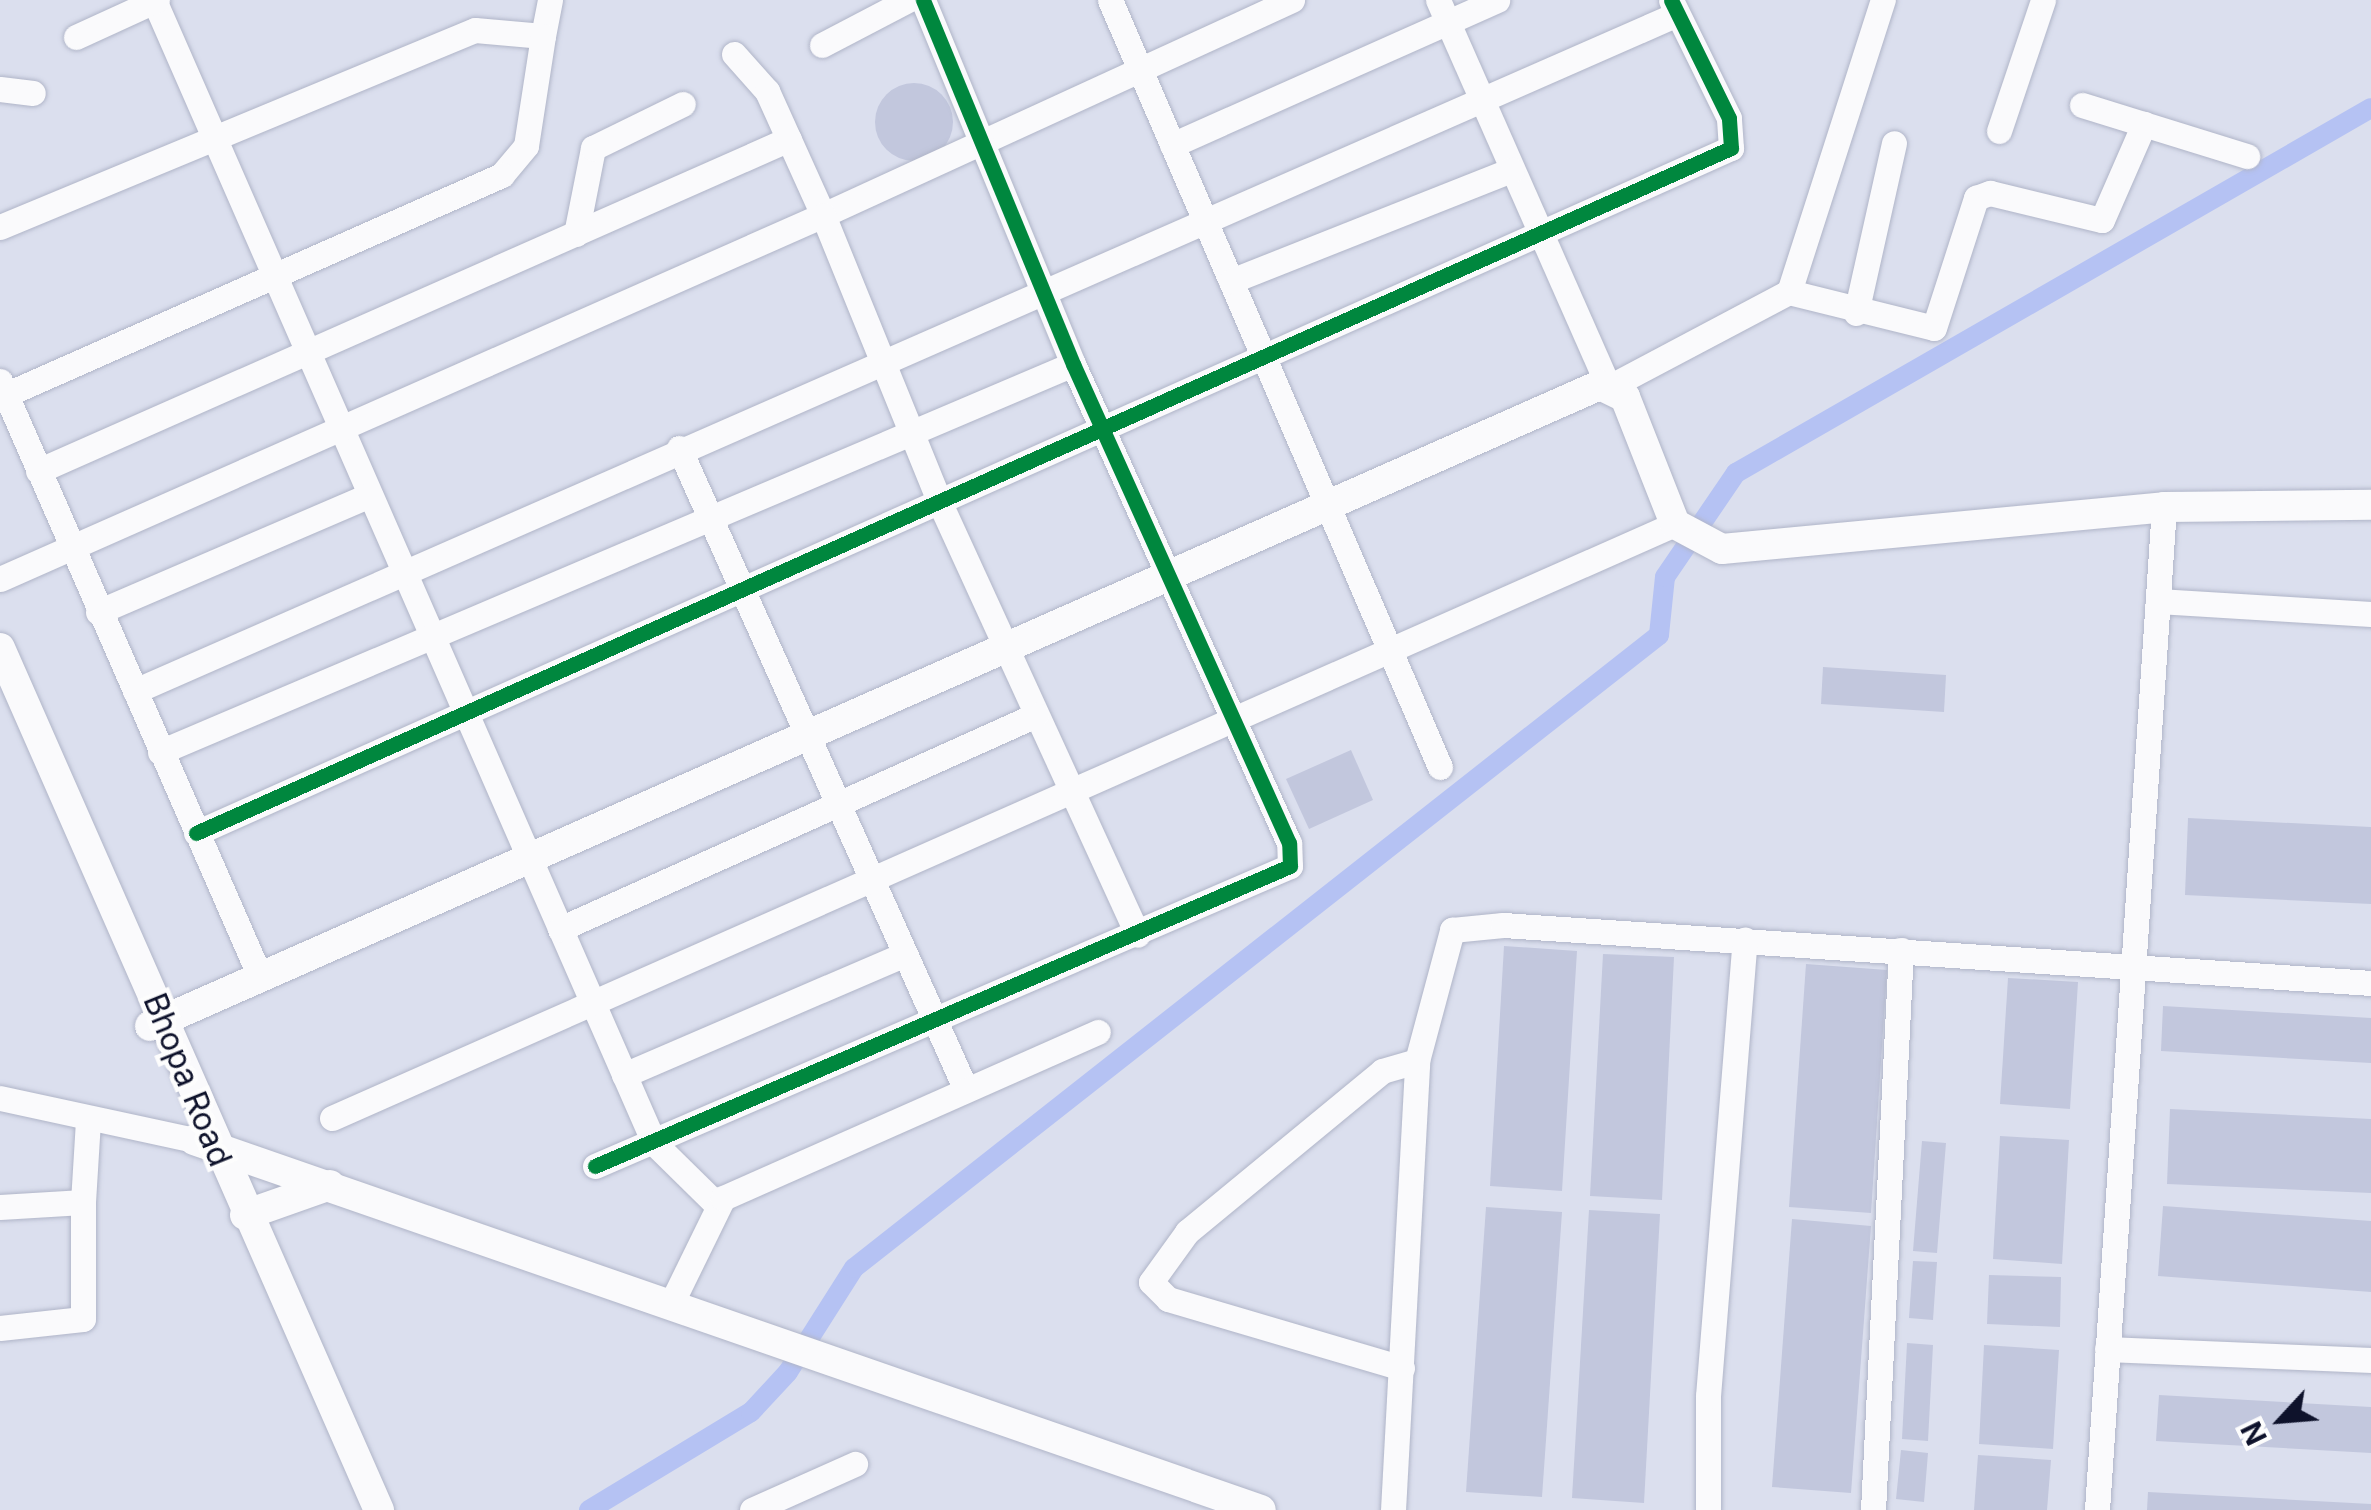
<!DOCTYPE html>
<style>
body{margin:0}
#map{position:relative;width:2371px;height:1510px;overflow:hidden;background:#dbdfee;font-family:Inter,sans-serif}
div>[style]{position:absolute}
.canal>*{height:20px;margin:-10px;padding:0 10px;transform-origin:10px;border-radius:10px;background:#b5c2f3}
.building>*{inset:0;background:#c2c7dd}
.round{border-radius:50%}
.roads{filter:drop-shadow(0 0 2px #b0b5c8) drop-shadow(0 0 2px #b0b5c8)}
.minor>*{height:25px;margin:-12.5px;padding:0 12.5px;transform-origin:12.5px;border-radius:12.5px;background:#fafafc}
.major>*{height:30px;margin:-15px;padding:0 15px;transform-origin:15px;border-radius:15px;background:#fafafc}
.cycleway>*{height:15px;margin:-7.5px;padding:0 7.5px;transform-origin:7.5px;border-radius:7.5px;background:#00873e}
span{translate:-50% -50%;white-space:nowrap;text-align:center;line-height:1.15;-webkit-text-stroke:9px #fdfdfd;paint-order:stroke}
.street-label{font-size:32px;color:#0e122b}
.north{position:absolute;left:2231px;top:1370px;width:100px;height:100px;-webkit-text-stroke:8px #fdfdfd;paint-order:stroke;rotate:244deg;font-size:28px;font-weight:700;line-height:40px;text-align:center;color:#0e122b}
.north::after{content:'';display:block;margin:auto;width:35px;height:45px;background:#0e122b;clip-path:polygon(50% 0,100% 100%,50% 72%,0 100%)}
</style>
<div id="map">
<div class="canal">
<i style="left:589px;top:1510px;width:189px;rotate:-31.2deg"></i>
<i style="left:751px;top:1412px;width:54px;rotate:-47.2deg"></i>
<i style="left:788px;top:1372px;width:123px;rotate:-57.6deg"></i>
<i style="left:854px;top:1268px;width:1024px;rotate:-38.18deg"></i>
<i style="left:1659px;top:635px;width:58px;rotate:-84.1deg"></i>
<i style="left:1665px;top:577px;width:126px;rotate:-55.7deg"></i>
<i style="left:1736px;top:473px;width:732px;rotate:-29.89deg"></i>
</div>
<div class="building">
<i class="round" style="left:875px;top:83px;width:78px;height:78px"></i>
<i style="clip-path:polygon(1823px 667px,1946px 675px,1944px 712px,1821px 704px)"></i>
<i style="clip-path:polygon(1351px 750px,1373px 800px,1309px 829px,1286px 779px)"></i>
<i style="clip-path:polygon(2188px 818px,2371px 827px,2371px 904px,2185px 895px)"></i>
<i style="clip-path:polygon(1504px 946px,1577px 951px,1562px 1191px,1490px 1186px)"></i>
<i style="clip-path:polygon(1603px 954px,1674px 957px,1662px 1200px,1590px 1196px)"></i>
<i style="clip-path:polygon(1806px 964px,1887px 970px,1871px 1213px,1789px 1207px)"></i>
<i style="clip-path:polygon(2008px 978px,2078px 982px,2070px 1109px,2000px 1104px)"></i>
<i style="clip-path:polygon(2163px 1006px,2371px 1018px,2371px 1063px,2161px 1051px)"></i>
<i style="clip-path:polygon(2170px 1109px,2371px 1119px,2371px 1193px,2167px 1184px)"></i>
<i style="clip-path:polygon(2000px 1136px,2069px 1140px,2062px 1264px,1993px 1259px)"></i>
<i style="clip-path:polygon(1922px 1141px,1946px 1143px,1937px 1253px,1913px 1251px)"></i>
<i style="clip-path:polygon(2163px 1206px,2371px 1221px,2371px 1292px,2158px 1276px)"></i>
<i style="clip-path:polygon(1486px 1207px,1562px 1212px,1542px 1497px,1466px 1492px)"></i>
<i style="clip-path:polygon(1589px 1210px,1660px 1214px,1644px 1503px,1572px 1498px)"></i>
<i style="clip-path:polygon(1792px 1219px,1871px 1226px,1851px 1493px,1772px 1487px)"></i>
<i style="clip-path:polygon(1913px 1261px,1937px 1262px,1933px 1320px,1909px 1318px)"></i>
<i style="clip-path:polygon(1989px 1275px,2061px 1277px,2060px 1327px,1987px 1324px)"></i>
<i style="clip-path:polygon(1907px 1343px,1933px 1345px,1928px 1441px,1902px 1439px)"></i>
<i style="clip-path:polygon(1984px 1345px,2059px 1350px,2053px 1449px,1979px 1444px)"></i>
<i style="clip-path:polygon(2159px 1395px,2371px 1407px,2371px 1453px,2156px 1441px)"></i>
<i style="clip-path:polygon(1901px 1450px,1928px 1453px,1924px 1502px,1896px 1499px)"></i>
<i style="clip-path:polygon(1978px 1455px,2051px 1460px,2047px 1510px,1974px 1510px)"></i>
<i style="clip-path:polygon(2148px 1492px,2371px 1504px,2371px 1510px,2147px 1510px)"></i>
</div>
<div class="roads">
<div class="minor">
<i style="left:154px;top:0;width:1248px;rotate:66.37deg"></i>
<i style="left:654px;top:1143px;width:87px;rotate:44.5deg"></i>
<i style="left:1110px;top:0;width:835px;rotate:66.72deg"></i>
<i style="left:1438px;top:0;width:420px;rotate:66.2deg"></i>
<i style="left:543px;top:36px;width:37px;rotate:-79deg"></i>
<i style="left:76px;top:37px;width:89px;rotate:-24.6deg"></i>
<i style="left:822px;top:45px;width:97px;rotate:-27.6deg"></i>
<i style="left:734px;top:54px;width:50px;rotate:48.3deg"></i>
<i style="left:767px;top:91px;width:136px;rotate:65.7deg"></i>
<i style="left:823px;top:215px;width:516px;rotate:-24.63deg"></i>
<i style="left:0;top:89px;width:33px;rotate:7deg"></i>
<i style="left:2082px;top:105px;width:173px;rotate:17.2deg"></i>
<i style="left:1999px;top:131px;width:138px;rotate:-71.4deg"></i>
<i style="left:1172px;top:145px;width:356px;rotate:-24deg"></i>
<i style="left:0;top:227px;width:514px;rotate:-22.53deg"></i>
<i style="left:475px;top:30px;width:68px;rotate:5deg"></i>
<i style="left:543px;top:36px;width:111px;rotate:98.8deg"></i>
<i style="left:526px;top:146px;width:38px;rotate:130deg"></i>
<i style="left:502px;top:175px;width:544px;rotate:156.12deg"></i>
<i style="left:576px;top:234px;width:88px;rotate:-78.8deg"></i>
<i style="left:593px;top:148px;width:100px;rotate:-26.1deg"></i>
<i style="left:1231px;top:281px;width:302px;rotate:-21.6deg"></i>
<i style="left:1789px;top:292px;width:149px;rotate:13.9deg"></i>
<i style="left:1934px;top:328px;width:137px;rotate:-72.1deg"></i>
<i style="left:1976px;top:198px;width:15px;rotate:-20deg"></i>
<i style="left:1990px;top:193px;width:115px;rotate:13.6deg"></i>
<i style="left:2102px;top:220px;width:105px;rotate:-66.4deg"></i>
<i style="left:1856px;top:313px;width:174px;rotate:-77.4deg"></i>
<i style="left:0;top:381px;width:652px;rotate:66.42deg"></i>
<i style="left:1613px;top:385px;width:199px;rotate:-27.9deg"></i>
<i style="left:1789px;top:292px;width:307px;rotate:-72.2deg"></i>
<i style="left:679px;top:448px;width:703px;rotate:65.91deg"></i>
<i style="left:38px;top:471px;width:821px;rotate:-23.85deg"></i>
<i style="left:0;top:579px;width:900px;rotate:-23.86deg"></i>
<i style="left:823px;top:215px;width:309px;rotate:67.9deg"></i>
<i style="left:939px;top:501px;width:477px;rotate:65.4deg"></i>
<i style="left:2158px;top:601px;width:213px;rotate:3.5deg"></i>
<i style="left:98px;top:612px;width:296px;rotate:-23.3deg"></i>
<i style="left:135px;top:691px;width:1684px;rotate:-23.7deg"></i>
<i style="left:160px;top:752px;width:992px;rotate:-23.02deg"></i>
<i style="left:196px;top:833px;width:1681px;rotate:-24.05deg"></i>
<i style="left:1731px;top:148px;width:30px;rotate:-94deg"></i>
<i style="left:1729px;top:118px;width:131px;rotate:-116.2deg"></i>
<i style="left:560px;top:929px;width:522px;rotate:-24.21deg"></i>
<i style="left:624px;top:1075px;width:303px;rotate:-23.3deg"></i>
<i style="left:0;top:1098px;width:198px;rotate:12.2deg"></i>
<i style="left:332px;top:1118px;width:1468px;rotate:-23.86deg"></i>
<i style="left:595px;top:1166px;width:757px;rotate:-23.35deg"></i>
<i style="left:1290px;top:866px;width:23px;rotate:-92deg"></i>
<i style="left:1289px;top:843px;width:525px;rotate:-114.27deg"></i>
<i style="left:1073px;top:364px;width:394px;rotate:-112.4deg"></i>
<i style="left:0;top:1207px;width:83px;rotate:-3.4deg"></i>
<i style="left:83px;top:1202px;width:82px;rotate:-86.5deg"></i>
<i style="left:671px;top:1304px;width:118px;rotate:-63.9deg"></i>
<i style="left:723px;top:1198px;width:410px;rotate:-23.9deg"></i>
<i style="left:0;top:1328px;width:83px;rotate:-6.2deg"></i>
<i style="left:83px;top:1319px;width:117px;rotate:-90deg"></i>
<i style="left:2107px;top:1349px;width:264px;rotate:2.4deg"></i>
<i style="left:1402px;top:1368px;width:244px;rotate:-163.6deg"></i>
<i style="left:1168px;top:1299px;width:24px;rotate:-135deg"></i>
<i style="left:1151px;top:1282px;width:62px;rotate:-54.2deg"></i>
<i style="left:1187px;top:1232px;width:253px;rotate:-39.5deg"></i>
<i style="left:1382px;top:1071px;width:36px;rotate:-16deg"></i>
<i style="left:752px;top:1510px;width:113px;rotate:-24.1deg"></i>
<i style="left:1393px;top:1510px;width:450px;rotate:-86.9deg"></i>
<i style="left:1417px;top:1061px;width:136px;rotate:-75deg"></i>
<i style="left:1452px;top:930px;width:51px;rotate:-5.6deg"></i>
<i style="left:1503px;top:925px;width:870px;rotate:3.82deg"></i>
<i style="left:1708px;top:1510px;width:114px;rotate:-90deg"></i>
<i style="left:1708px;top:1396px;width:458px;rotate:-85.4deg"></i>
<i style="left:1873px;top:1510px;width:561px;rotate:-87.14deg"></i>
<i style="left:2097px;top:1510px;width:1005px;rotate:-86.18deg"></i>
</div>
<div class="major">
<i style="left:0;top:648px;width:942px;rotate:66.27deg"></i>
<i style="left:150px;top:1026px;width:1585px;rotate:-23.85deg"></i>
<i style="left:1600px;top:385px;width:28px;rotate:26deg"></i>
<i style="left:1625px;top:397px;width:136px;rotate:68.5deg"></i>
<i style="left:1675px;top:524px;width:53px;rotate:28deg"></i>
<i style="left:1722px;top:549px;width:444px;rotate:-5.4deg"></i>
<i style="left:2164px;top:507px;width:207px;rotate:-0.6deg"></i>
<i style="left:194px;top:1140px;width:1129px;rotate:19.12deg"></i>
<i style="left:245px;top:1215px;width:90px;rotate:-19.4deg"></i>
</div>
</div>
<div class="cycleway">
<i style="left:196px;top:833px;width:1681px;rotate:-24.05deg"></i>
<i style="left:1731px;top:148px;width:30px;rotate:-94deg"></i>
<i style="left:1729px;top:118px;width:131px;rotate:-116.2deg"></i>
<i style="left:595px;top:1166px;width:757px;rotate:-23.35deg"></i>
<i style="left:1290px;top:866px;width:23px;rotate:-92deg"></i>
<i style="left:1289px;top:843px;width:525px;rotate:-114.27deg"></i>
<i style="left:1073px;top:364px;width:394px;rotate:-112.4deg"></i>
</div>
<div class="street-label">
<span style="left:187px;top:1080px;rotate:68deg">Bhopa Road</span>
</div>
<div class="north">N</div>
</div>
